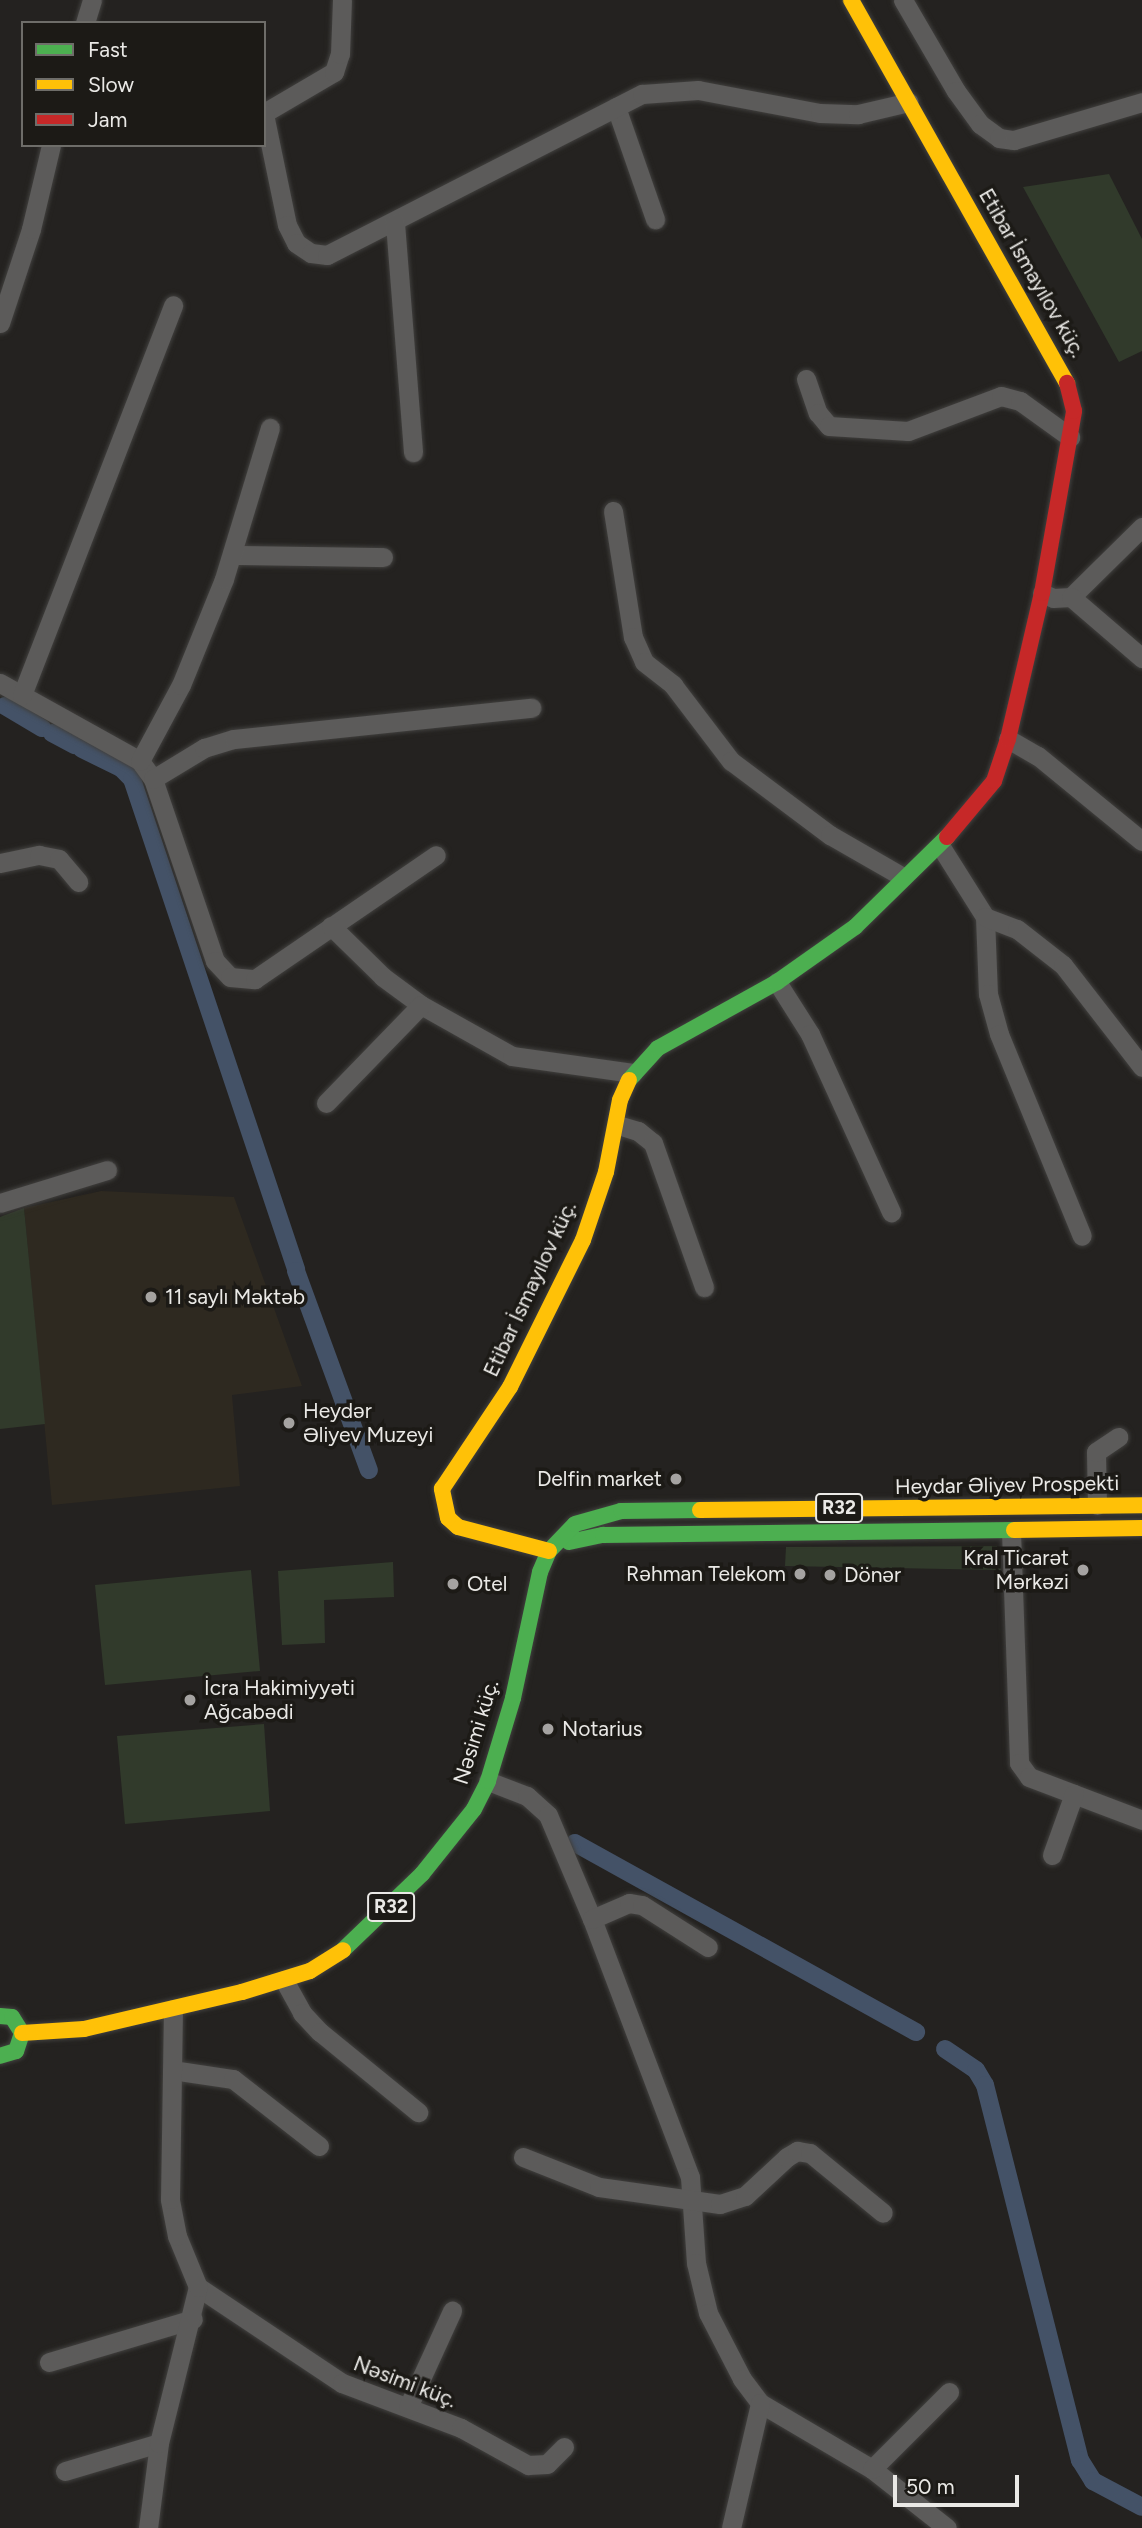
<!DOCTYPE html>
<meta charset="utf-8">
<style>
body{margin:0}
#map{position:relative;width:1142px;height:2528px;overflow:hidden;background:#242220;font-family:Figtree,sans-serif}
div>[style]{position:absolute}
.built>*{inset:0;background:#2e2920}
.green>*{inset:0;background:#313a2b}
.canal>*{height:18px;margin:-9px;padding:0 9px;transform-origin:9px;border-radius:9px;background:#445267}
.roads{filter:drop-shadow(0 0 2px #41403e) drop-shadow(0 0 2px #41403e)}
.street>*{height:19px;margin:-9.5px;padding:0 9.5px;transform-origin:9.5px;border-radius:9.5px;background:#5c5b5a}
.fast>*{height:16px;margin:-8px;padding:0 8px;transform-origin:8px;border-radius:8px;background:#4caf50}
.slow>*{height:16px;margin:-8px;padding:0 8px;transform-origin:8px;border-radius:8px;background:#ffc107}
.jam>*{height:16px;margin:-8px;padding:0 8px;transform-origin:8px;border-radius:8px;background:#c62828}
.dots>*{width:19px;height:19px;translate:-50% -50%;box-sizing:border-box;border:4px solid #1c1a16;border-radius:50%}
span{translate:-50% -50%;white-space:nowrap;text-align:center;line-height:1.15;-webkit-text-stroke:7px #1c1a16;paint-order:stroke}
.shield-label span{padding:2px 5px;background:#1c1a16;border:2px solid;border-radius:5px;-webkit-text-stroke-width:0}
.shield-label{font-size:19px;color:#eae9e6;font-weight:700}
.street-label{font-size:21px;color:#eae9e6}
.poi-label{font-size:21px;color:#eae9e6}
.left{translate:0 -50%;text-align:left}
.right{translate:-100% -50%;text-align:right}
.legend{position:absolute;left:21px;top:21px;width:245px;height:126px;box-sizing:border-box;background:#1c1a16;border:2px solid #6e6d69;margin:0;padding:9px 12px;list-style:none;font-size:21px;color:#eae9e6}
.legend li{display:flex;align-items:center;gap:14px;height:35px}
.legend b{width:35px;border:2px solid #6e6d69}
.scale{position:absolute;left:893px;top:2475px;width:126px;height:32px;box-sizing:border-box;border:4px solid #eae9e6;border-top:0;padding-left:9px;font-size:21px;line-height:24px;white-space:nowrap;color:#eae9e6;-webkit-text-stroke:5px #1c1a16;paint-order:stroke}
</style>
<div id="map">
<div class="built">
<i style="clip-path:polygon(101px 1191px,234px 1197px,302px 1386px,232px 1395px,240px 1486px,52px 1505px,24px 1208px)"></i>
</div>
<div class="green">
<i style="clip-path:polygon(1109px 174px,1142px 239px,1142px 351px,1119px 362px,1023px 187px)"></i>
<i style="clip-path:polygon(24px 1208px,45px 1424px,0 1429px,0 1217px)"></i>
<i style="clip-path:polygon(997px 1546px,1001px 1570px,785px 1566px,786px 1547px)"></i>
<i style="clip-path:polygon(393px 1562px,394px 1597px,324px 1600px,325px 1643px,282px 1645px,278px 1571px)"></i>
<i style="clip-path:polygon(251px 1570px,260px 1671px,105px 1685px,95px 1585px)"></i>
<i style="clip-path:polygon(264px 1724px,270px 1811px,125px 1824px,117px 1736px)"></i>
</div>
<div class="canal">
<i style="left:5px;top:706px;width:43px;rotate:30.7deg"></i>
<i style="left:52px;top:733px;width:26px;rotate:28deg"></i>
<i style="left:82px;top:749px;width:43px;rotate:26deg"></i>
<i style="left:121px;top:768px;width:16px;rotate:45deg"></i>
<i style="left:132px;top:779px;width:517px;rotate:71.49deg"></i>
<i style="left:296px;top:1271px;width:212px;rotate:69.9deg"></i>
<i style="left:575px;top:1843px;width:390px;rotate:29deg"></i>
<i style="left:945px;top:2049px;width:37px;rotate:34deg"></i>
<i style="left:976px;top:2070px;width:17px;rotate:59deg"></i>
<i style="left:985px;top:2085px;width:387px;rotate:75.8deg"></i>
<i style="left:1080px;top:2460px;width:25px;rotate:58deg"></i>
<i style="left:1093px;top:2481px;width:55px;rotate:28deg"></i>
</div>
<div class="roads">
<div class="street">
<i style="left:903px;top:0;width:105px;rotate:59.8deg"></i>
<i style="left:956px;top:91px;width:41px;rotate:54deg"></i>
<i style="left:980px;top:124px;width:24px;rotate:36deg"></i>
<i style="left:999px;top:138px;width:15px;rotate:8deg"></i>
<i style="left:1014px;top:140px;width:134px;rotate:-16.5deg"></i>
<i style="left:85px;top:23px;width:24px;rotate:-73deg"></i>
<i style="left:616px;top:107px;width:119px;rotate:70.8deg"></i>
<i style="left:264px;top:113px;width:81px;rotate:-30.4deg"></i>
<i style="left:334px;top:72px;width:19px;rotate:-72deg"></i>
<i style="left:340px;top:54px;width:54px;rotate:-87.9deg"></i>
<i style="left:264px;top:114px;width:113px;rotate:78.3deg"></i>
<i style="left:287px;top:225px;width:20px;rotate:63deg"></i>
<i style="left:296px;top:243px;width:18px;rotate:34deg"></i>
<i style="left:311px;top:253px;width:16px;rotate:7deg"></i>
<i style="left:327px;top:255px;width:354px;rotate:-27.1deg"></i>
<i style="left:642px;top:94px;width:56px;rotate:-4.1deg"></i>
<i style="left:698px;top:90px;width:124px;rotate:10.7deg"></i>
<i style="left:820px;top:113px;width:38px;rotate:2deg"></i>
<i style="left:858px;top:114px;width:52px;rotate:-13.2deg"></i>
<i style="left:395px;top:223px;width:230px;rotate:85.5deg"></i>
<i style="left:0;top:323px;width:99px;rotate:-71.7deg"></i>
<i style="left:31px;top:229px;width:86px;rotate:-76.6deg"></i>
<i style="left:806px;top:379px;width:36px;rotate:71deg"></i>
<i style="left:818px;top:413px;width:17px;rotate:50deg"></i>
<i style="left:829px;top:426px;width:79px;rotate:3.6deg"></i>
<i style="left:908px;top:431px;width:99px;rotate:-20.6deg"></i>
<i style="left:1001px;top:396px;width:20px;rotate:15deg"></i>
<i style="left:1020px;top:401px;width:62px;rotate:35.8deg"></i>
<i style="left:613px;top:511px;width:128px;rotate:81deg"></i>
<i style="left:633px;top:637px;width:27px;rotate:66deg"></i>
<i style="left:644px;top:662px;width:37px;rotate:38deg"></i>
<i style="left:673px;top:685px;width:96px;rotate:52.7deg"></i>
<i style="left:731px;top:761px;width:124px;rotate:36.8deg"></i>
<i style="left:830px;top:835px;width:84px;rotate:29.9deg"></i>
<i style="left:232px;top:555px;width:151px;rotate:0.8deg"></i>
<i style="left:1042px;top:593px;width:12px;rotate:24deg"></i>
<i style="left:1053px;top:598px;width:18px;rotate:-3deg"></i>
<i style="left:1071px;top:597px;width:100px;rotate:-44.6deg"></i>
<i style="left:1071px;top:597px;width:94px;rotate:40.7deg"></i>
<i style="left:0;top:683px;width:160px;rotate:29.1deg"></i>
<i style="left:140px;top:761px;width:22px;rotate:54deg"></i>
<i style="left:153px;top:779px;width:192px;rotate:71.2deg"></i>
<i style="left:215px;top:961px;width:22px;rotate:47deg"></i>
<i style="left:230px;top:977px;width:25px;rotate:5deg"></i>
<i style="left:255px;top:979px;width:219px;rotate:-34.4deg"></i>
<i style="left:22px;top:695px;width:418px;rotate:-68.8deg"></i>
<i style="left:1008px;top:739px;width:34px;rotate:30deg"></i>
<i style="left:1038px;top:756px;width:134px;rotate:39.3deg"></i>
<i style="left:140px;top:761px;width:86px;rotate:-61.7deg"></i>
<i style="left:181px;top:685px;width:114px;rotate:-67.9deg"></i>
<i style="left:224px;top:579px;width:158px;rotate:-73.1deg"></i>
<i style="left:153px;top:779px;width:60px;rotate:-31.3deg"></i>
<i style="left:204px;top:748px;width:31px;rotate:-17deg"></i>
<i style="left:234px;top:739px;width:299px;rotate:-6deg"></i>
<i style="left:941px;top:847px;width:83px;rotate:57.8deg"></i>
<i style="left:985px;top:917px;width:77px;rotate:87.8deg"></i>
<i style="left:988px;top:994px;width:41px;rotate:74.6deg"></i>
<i style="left:999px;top:1034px;width:218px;rotate:67.7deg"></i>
<i style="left:0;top:863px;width:40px;rotate:-12deg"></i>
<i style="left:39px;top:855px;width:20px;rotate:11deg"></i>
<i style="left:59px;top:859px;width:30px;rotate:50deg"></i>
<i style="left:985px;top:917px;width:34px;rotate:21deg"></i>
<i style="left:1017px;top:929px;width:58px;rotate:38deg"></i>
<i style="left:1063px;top:965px;width:129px;rotate:52.2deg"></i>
<i style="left:331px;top:926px;width:73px;rotate:44.4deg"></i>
<i style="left:383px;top:977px;width:47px;rotate:36.4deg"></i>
<i style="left:421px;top:1005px;width:104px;rotate:29.3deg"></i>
<i style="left:512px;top:1056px;width:122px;rotate:8deg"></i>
<i style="left:777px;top:982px;width:62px;rotate:57.6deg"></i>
<i style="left:810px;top:1034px;width:196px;rotate:65.5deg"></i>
<i style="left:326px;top:1103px;width:136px;rotate:-45.9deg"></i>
<i style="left:618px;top:1125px;width:21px;rotate:17deg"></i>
<i style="left:638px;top:1131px;width:19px;rotate:39deg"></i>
<i style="left:653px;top:1143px;width:153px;rotate:70.5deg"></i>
<i style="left:0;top:1203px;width:112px;rotate:-17.1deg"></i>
<i style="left:1097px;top:1505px;width:53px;rotate:-91.1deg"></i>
<i style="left:1096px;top:1452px;width:27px;rotate:-34deg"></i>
<i style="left:1011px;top:1531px;width:232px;rotate:88deg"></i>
<i style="left:1019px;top:1763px;width:17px;rotate:54deg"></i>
<i style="left:1029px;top:1777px;width:121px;rotate:20.8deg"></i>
<i style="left:488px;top:1781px;width:42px;rotate:21deg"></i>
<i style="left:527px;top:1796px;width:28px;rotate:42deg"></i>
<i style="left:548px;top:1815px;width:113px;rotate:67.1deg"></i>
<i style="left:592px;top:1919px;width:276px;rotate:69.2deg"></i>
<i style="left:690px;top:2177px;width:86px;rotate:86deg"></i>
<i style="left:696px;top:2263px;width:51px;rotate:76.5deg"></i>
<i style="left:708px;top:2313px;width:74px;rotate:62.7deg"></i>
<i style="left:742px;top:2379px;width:30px;rotate:53deg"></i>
<i style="left:760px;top:2403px;width:130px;rotate:30.5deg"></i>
<i style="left:872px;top:2469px;width:95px;rotate:38.2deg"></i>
<i style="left:1052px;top:1855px;width:65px;rotate:-70.2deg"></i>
<i style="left:592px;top:1919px;width:40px;rotate:-23.4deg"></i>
<i style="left:629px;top:1903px;width:13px;rotate:9deg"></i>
<i style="left:642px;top:1905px;width:78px;rotate:32.5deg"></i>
<i style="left:284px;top:1980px;width:38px;rotate:61deg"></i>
<i style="left:302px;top:2013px;width:26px;rotate:47deg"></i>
<i style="left:320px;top:2032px;width:127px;rotate:39.2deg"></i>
<i style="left:172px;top:2070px;width:62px;rotate:8.4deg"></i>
<i style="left:233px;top:2079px;width:109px;rotate:37.9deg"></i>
<i style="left:523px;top:2157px;width:82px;rotate:21.5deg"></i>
<i style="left:599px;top:2187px;width:122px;rotate:8deg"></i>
<i style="left:720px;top:2204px;width:26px;rotate:-18deg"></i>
<i style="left:745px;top:2196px;width:57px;rotate:-42.9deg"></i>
<i style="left:787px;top:2157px;width:12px;rotate:-31deg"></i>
<i style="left:797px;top:2151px;width:13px;rotate:9deg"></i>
<i style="left:810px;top:2153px;width:94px;rotate:39.4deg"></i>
<i style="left:198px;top:2287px;width:173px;rotate:33.7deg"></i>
<i style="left:342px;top:2383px;width:127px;rotate:20.7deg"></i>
<i style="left:461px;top:2428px;width:77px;rotate:28.9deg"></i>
<i style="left:528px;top:2465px;width:19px;rotate:-3deg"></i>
<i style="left:547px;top:2464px;width:24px;rotate:-45deg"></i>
<i style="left:49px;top:2362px;width:150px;rotate:-16.6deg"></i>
<i style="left:408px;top:2407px;width:106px;rotate:-65.4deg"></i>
<i style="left:872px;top:2469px;width:109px;rotate:-45deg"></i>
<i style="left:65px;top:2471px;width:98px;rotate:-16.6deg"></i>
<i style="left:148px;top:2528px;width:86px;rotate:-82.6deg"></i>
<i style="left:159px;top:2443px;width:161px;rotate:-76deg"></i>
<i style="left:198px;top:2287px;width:55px;rotate:-112.4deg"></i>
<i style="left:177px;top:2236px;width:38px;rotate:-101deg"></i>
<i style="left:170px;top:2199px;width:190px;rotate:-89.1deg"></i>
<i style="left:731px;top:2528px;width:128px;rotate:-76.9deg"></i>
</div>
<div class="fast">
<i style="left:629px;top:1080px;width:43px;rotate:-47.8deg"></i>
<i style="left:658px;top:1048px;width:136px;rotate:-29deg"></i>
<i style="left:777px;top:982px;width:95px;rotate:-35.2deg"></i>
<i style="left:855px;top:927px;width:129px;rotate:-44.4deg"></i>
<i style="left:569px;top:1542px;width:35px;rotate:-12deg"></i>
<i style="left:603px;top:1535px;width:411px;rotate:-0.7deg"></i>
<i style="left:343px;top:1950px;width:110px;rotate:-43.9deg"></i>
<i style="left:422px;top:1874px;width:83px;rotate:-51.3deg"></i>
<i style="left:474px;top:1809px;width:31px;rotate:-63deg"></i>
<i style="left:488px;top:1781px;width:87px;rotate:-73.2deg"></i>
<i style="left:513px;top:1698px;width:129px;rotate:-77.9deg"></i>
<i style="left:540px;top:1572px;width:23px;rotate:-67deg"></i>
<i style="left:549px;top:1551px;width:37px;rotate:-46deg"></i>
<i style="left:575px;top:1524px;width:48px;rotate:-15.8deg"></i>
<i style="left:621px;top:1511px;width:79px;rotate:-0.7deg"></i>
<i style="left:0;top:2016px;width:12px;rotate:5deg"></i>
<i style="left:12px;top:2017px;width:19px;rotate:58deg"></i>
<i style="left:22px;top:2033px;width:19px;rotate:108deg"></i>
<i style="left:16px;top:2051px;width:17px;rotate:163deg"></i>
</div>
<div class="slow">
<i style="left:851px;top:0;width:440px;rotate:60.6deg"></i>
<i style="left:700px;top:1510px;width:442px;rotate:-0.6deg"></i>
<i style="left:1014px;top:1530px;width:128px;rotate:-0.9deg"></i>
<i style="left:549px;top:1551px;width:94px;rotate:-165.2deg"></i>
<i style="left:458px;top:1527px;width:13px;rotate:-138deg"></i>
<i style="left:448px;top:1518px;width:30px;rotate:-102deg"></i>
<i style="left:442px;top:1489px;width:123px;rotate:-56.3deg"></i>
<i style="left:510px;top:1387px;width:164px;rotate:-63.6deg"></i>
<i style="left:583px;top:1240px;width:72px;rotate:-71.3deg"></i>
<i style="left:606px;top:1172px;width:73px;rotate:-79deg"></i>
<i style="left:620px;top:1100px;width:22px;rotate:-66deg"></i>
<i style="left:22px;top:2033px;width:62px;rotate:-3.7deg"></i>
<i style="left:84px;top:2029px;width:162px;rotate:-13.2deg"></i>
<i style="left:242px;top:1992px;width:71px;rotate:-17.2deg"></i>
<i style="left:310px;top:1971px;width:39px;rotate:-32deg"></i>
</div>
<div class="jam">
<i style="left:947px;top:837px;width:73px;rotate:-50deg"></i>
<i style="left:994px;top:781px;width:44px;rotate:-71.6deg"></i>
<i style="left:1008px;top:739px;width:150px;rotate:-76.9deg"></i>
<i style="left:1042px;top:593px;width:185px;rotate:-80deg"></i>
<i style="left:1074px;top:411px;width:29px;rotate:-104deg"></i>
</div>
</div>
<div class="dots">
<i style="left:151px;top:1297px;background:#a5a3a1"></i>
<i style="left:289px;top:1423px;background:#a5a3a1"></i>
<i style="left:676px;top:1479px;background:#a5a3a1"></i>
<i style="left:1083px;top:1570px;background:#a5a3a1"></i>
<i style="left:800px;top:1574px;background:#a5a3a1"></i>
<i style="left:830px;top:1575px;background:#a5a3a1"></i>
<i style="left:453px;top:1584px;background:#a5a3a1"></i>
<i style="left:190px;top:1700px;background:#a5a3a1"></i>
<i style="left:548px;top:1729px;background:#a5a3a1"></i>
</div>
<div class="shield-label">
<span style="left:839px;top:1508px">R32</span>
<span style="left:391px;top:1907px">R32</span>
</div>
<div class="street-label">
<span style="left:1032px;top:273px;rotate:60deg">Etibar İsmayılov küç.</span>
<span style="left:530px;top:1289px;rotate:-65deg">Etibar İsmayılov küç.</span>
<span style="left:1007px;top:1485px;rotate:-1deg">Heydar Əliyev Prospekti</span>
<span style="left:476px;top:1732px;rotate:-73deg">Nəsimi küç.</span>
<span style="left:405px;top:2382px;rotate:21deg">Nəsimi küç.</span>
</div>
<div class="poi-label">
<span class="left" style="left:165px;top:1297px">11 saylı Məktəb</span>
<span class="left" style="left:303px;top:1423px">Heydər<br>Əliyev Muzeyi</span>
<span class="right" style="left:662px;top:1479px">Delfin market</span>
<span class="right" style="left:1069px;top:1570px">Kral Ticarət<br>Mərkəzi</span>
<span class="right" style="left:786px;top:1574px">Rəhman Telekom</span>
<span class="left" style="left:844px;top:1575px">Dönər</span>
<span class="left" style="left:467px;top:1584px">Otel</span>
<span class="left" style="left:204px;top:1700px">İcra Hakimiyyəti<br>Ağcabədi</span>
<span class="left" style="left:562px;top:1729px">Notarius</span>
</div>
<ul class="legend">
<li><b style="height:9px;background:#4caf50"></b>Fast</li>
<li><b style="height:9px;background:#ffc107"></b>Slow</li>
<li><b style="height:9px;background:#c62828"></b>Jam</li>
</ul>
<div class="scale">50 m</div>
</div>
